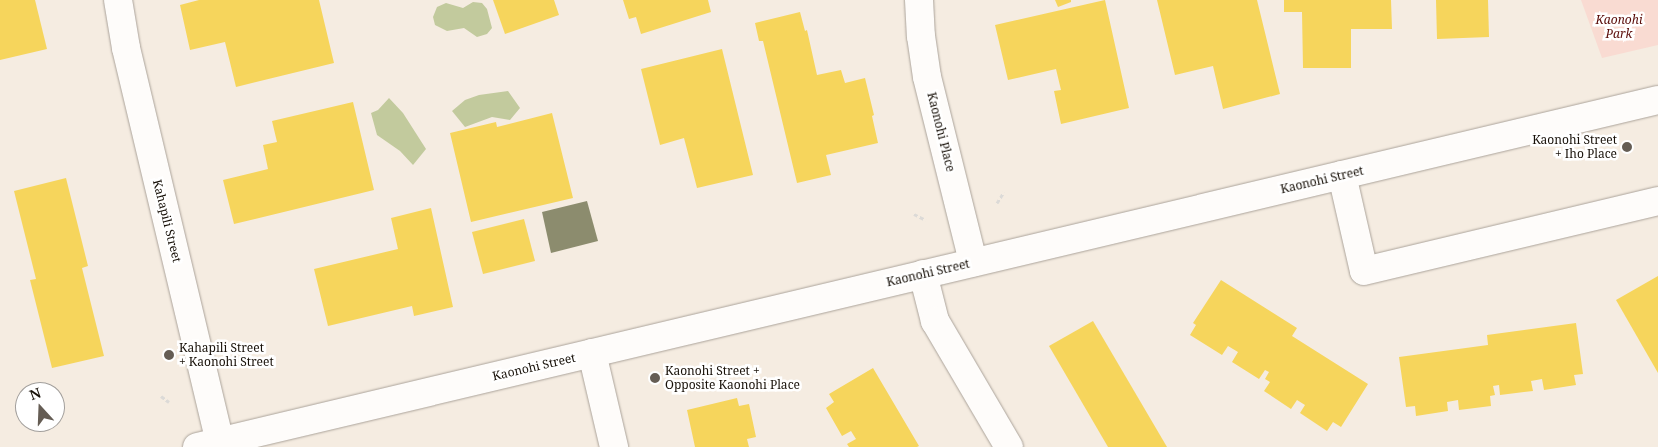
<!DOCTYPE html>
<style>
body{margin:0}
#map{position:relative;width:1658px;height:447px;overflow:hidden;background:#f5ece1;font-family:"Noto Serif",serif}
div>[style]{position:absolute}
.green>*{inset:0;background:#f9dbd2}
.water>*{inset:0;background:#c2ca9d}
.homes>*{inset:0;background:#f6d55c}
.industry>*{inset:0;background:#8c8c6e}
.path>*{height:3px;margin-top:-1.5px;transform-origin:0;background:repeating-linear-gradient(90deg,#dcdad7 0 4px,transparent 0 6.5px)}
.roads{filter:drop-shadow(0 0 1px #aba39a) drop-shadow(0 0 1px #aba39a)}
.minor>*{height:28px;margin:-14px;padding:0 14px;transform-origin:14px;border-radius:14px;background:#fefcfa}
.dots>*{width:14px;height:14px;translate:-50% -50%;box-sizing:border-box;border:2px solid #fff;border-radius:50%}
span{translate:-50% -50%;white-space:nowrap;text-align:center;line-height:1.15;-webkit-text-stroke:5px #fff;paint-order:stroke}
.park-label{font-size:12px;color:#590a07;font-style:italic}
.street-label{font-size:12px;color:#171008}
.poi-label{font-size:12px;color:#171008}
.right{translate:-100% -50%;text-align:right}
.left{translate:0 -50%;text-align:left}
.north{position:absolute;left:15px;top:382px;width:50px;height:50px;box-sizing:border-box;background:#fff;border:1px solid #a29f9c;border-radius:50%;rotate:340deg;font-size:14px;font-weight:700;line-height:20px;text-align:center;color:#171008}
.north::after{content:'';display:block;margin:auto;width:18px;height:22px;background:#655d54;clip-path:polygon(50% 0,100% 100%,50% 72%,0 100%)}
</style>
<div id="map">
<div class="green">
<i style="clip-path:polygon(1581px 0,1658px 0,1658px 45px,1602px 58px)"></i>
</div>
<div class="water">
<i style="clip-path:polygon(473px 2px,482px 3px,487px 9px,492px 28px,487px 34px,477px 37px,464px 28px,447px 31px,435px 25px,433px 17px,437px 7px,446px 3px,463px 8px)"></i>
<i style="clip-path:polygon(508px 91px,520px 108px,510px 120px,492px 117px,465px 127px,452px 111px,465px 100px,479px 95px)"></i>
<i style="clip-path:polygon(389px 98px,403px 113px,426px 149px,413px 165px,400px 151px,377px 135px,371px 113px,378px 110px)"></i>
</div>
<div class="homes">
<i style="clip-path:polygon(0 0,35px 0,47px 49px,0 60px)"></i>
<i style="clip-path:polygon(199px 0,319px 0,334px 63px,236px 87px,225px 42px,190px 50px,180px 5px)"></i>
<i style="clip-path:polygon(493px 0,554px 0,559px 15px,505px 34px)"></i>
<i style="clip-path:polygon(623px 0,708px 0,711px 12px,641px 34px,636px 17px,629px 19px)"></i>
<i style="clip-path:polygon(1055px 0,1071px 0,1071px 2px,1058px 7px)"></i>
<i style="clip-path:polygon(1105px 0,1129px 108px,1061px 124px,1054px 91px,1061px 90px,1056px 69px,1008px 80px,995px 25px)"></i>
<i style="clip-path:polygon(1157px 0,1257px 0,1280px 94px,1223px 109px,1213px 66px,1175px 75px)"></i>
<i style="clip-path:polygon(1284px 0,1391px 0,1392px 29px,1351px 29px,1351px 68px,1303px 68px,1302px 12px,1284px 12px)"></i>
<i style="clip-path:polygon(1436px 0,1488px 0,1489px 37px,1437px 39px)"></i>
<i style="clip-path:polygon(800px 12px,805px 31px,807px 30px,817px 75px,841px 70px,845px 83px,865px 78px,874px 115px,872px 116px,878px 143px,826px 155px,831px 175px,797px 183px,763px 41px,759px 41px,755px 23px)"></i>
<i style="clip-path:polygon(722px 49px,753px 175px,697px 188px,684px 138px,660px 145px,641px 69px)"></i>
<i style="clip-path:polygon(353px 102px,374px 190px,234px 224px,223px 180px,268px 169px,263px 145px,277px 142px,272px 121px)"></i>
<i style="clip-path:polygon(552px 113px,573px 198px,471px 222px,450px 133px,496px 122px,497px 127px)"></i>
<i style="clip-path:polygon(66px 178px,88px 266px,82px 268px,104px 356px,52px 368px,30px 280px,36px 279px,14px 191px)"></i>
<i style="clip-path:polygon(431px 208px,453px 307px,414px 316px,412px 306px,328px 326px,314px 269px,398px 249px,391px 218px)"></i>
<i style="clip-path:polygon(524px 219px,535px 261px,483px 274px,472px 232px)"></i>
<i style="clip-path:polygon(1658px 276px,1658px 373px,1616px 300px)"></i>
<i style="clip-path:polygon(1221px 280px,1297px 328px,1292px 336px,1368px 384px,1341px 427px,1333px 422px,1327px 431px,1300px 413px,1305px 405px,1297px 400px,1291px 409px,1264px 391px,1270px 382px,1265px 379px,1269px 372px,1265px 370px,1259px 379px,1232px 362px,1238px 352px,1228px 346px,1222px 355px,1190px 335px,1196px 325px,1193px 323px)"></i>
<i style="clip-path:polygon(1093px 321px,1167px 447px,1108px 447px,1049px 346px)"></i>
<i style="clip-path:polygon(1576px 323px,1583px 374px,1574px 375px,1576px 385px,1544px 390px,1542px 379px,1531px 381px,1533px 391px,1500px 395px,1499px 385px,1493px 386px,1495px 395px,1490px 396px,1491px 406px,1459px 410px,1458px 400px,1447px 402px,1448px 411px,1416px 416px,1415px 406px,1406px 407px,1399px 357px,1488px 345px,1487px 335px)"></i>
<i style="clip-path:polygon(873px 368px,919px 446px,917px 447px,849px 447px,847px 444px,856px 439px,851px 431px,842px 436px,826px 408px,834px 402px,829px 394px)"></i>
<i style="clip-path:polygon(737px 398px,739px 406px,749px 404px,756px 437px,747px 439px,749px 447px,695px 447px,687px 410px)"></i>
</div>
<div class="industry">
<i style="clip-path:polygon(587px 201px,598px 241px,551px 253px,542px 212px)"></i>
</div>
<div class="path">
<i style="left:997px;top:203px;width:13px;rotate:-58deg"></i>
<i style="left:914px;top:214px;width:13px;rotate:27deg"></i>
<i style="left:161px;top:396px;width:10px;rotate:37deg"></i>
</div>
<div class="roads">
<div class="minor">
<i style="left:118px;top:0;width:49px;rotate:80.5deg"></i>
<i style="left:126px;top:48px;width:405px;rotate:76.6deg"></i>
<i style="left:919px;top:0;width:36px;rotate:87deg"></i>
<i style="left:921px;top:36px;width:41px;rotate:81.7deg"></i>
<i style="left:927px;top:77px;width:191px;rotate:76deg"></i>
<i style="left:1342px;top:175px;width:98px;rotate:77.1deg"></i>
<i style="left:1364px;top:271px;width:302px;rotate:-13.4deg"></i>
<i style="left:923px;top:274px;width:49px;rotate:75.7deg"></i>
<i style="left:935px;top:321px;width:146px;rotate:59.6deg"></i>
<i style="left:592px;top:353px;width:97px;rotate:76.8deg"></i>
<i style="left:197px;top:447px;width:1502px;rotate:-13.36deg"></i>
</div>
</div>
<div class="dots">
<i style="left:1627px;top:147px;background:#655d54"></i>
<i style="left:169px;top:355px;background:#655d54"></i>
<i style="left:655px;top:378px;background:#655d54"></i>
</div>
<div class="park-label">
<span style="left:1619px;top:27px">Kaonohi<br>Park</span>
</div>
<div class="street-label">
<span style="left:941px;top:132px;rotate:76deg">Kaonohi Place</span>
<span style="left:1322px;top:180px;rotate:-13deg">Kaonohi Street</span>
<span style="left:167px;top:221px;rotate:76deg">Kahapili Street</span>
<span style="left:928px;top:273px;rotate:-13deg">Kaonohi Street</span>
<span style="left:534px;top:367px;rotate:-13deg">Kaonohi Street</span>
</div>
<div class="poi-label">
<span class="right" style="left:1617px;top:147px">Kaonohi Street<br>+ Iho Place</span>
<span class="left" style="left:179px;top:355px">Kahapili Street<br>+ Kaonohi Street</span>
<span class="left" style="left:665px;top:378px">Kaonohi Street +<br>Opposite Kaonohi Place</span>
</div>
<div class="north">N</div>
</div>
